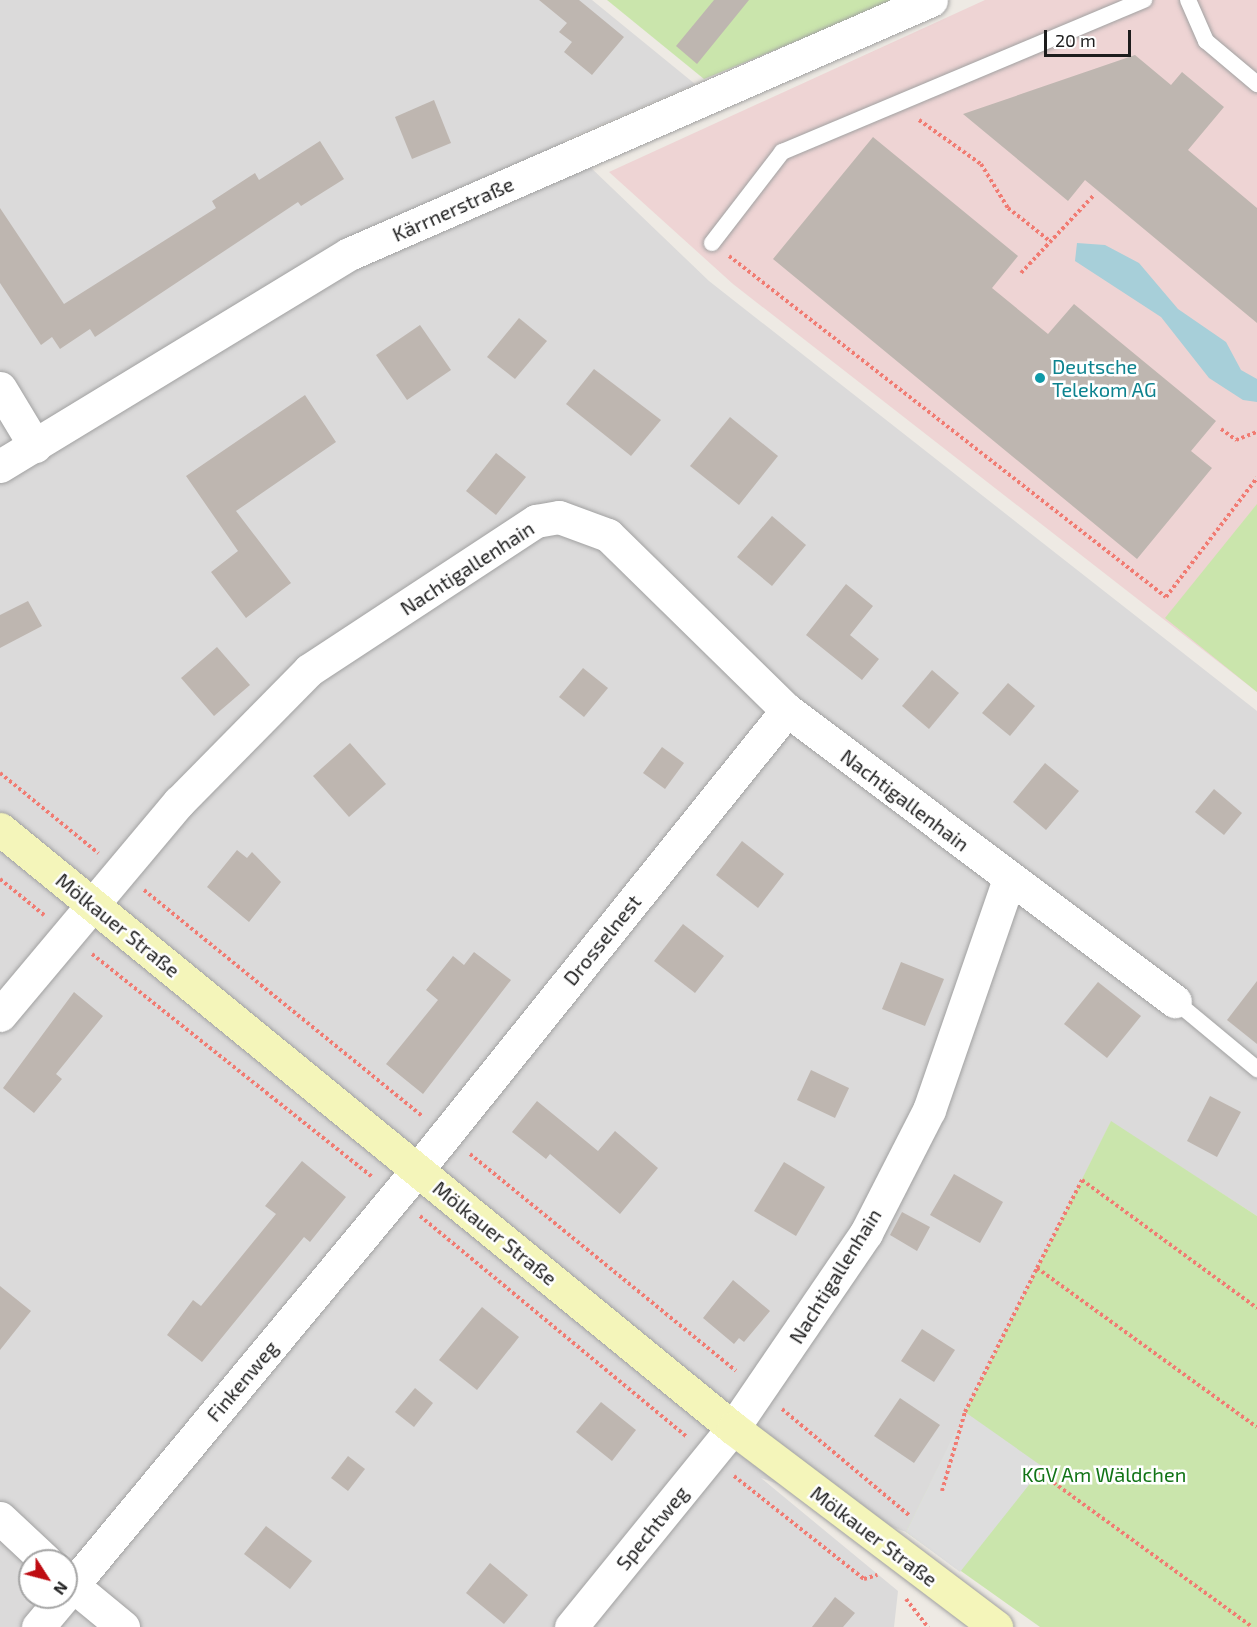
<!DOCTYPE html>
<meta charset="utf-8">
<style>
body{margin:0}
#map{position:relative;width:1257px;height:1627px;overflow:hidden;background:#eeeae4;font-family:"Exo 2",sans-serif}
div>[style]{position:absolute}
.residential>*{inset:0;background:#dbdada}
.commercial>*{inset:0;background:#eed4d4}
.grass>*{inset:0;background:#cae5ac}
.parking>*{inset:0;background:#ddd}
.water>*{inset:0;background:#a7cfd9}
.building>*{inset:0;background:#beb6b0}
.path>*{height:4px;margin-top:-2px;transform-origin:0;background:repeating-linear-gradient(90deg,#f17b72 0 3px,transparent 0 6px)}
.roads{filter:drop-shadow(0 0 2px #a1a1a1) drop-shadow(0 0 2px #a1a1a1)}
.lane>*{height:16px;margin:-8px;padding:0 8px;transform-origin:8px;border-radius:8px;background:#fff}
.street>*{height:33px;margin:-16.5px;padding:0 16.5px;transform-origin:16.5px;border-radius:16.5px;background:#fff}
.secondary>*{height:33px;margin:-16.5px;padding:0 16.5px;transform-origin:16.5px;border-radius:16.5px;background:#f4f5ba}
.dots>*{width:16px;height:16px;translate:-50% -50%;box-sizing:border-box;border:3px solid #fff;border-radius:50%}
span{translate:-50% -50%;white-space:nowrap;text-align:center;line-height:1.15;-webkit-text-stroke:5px #fff;paint-order:stroke}
.street-label{font-size:20px;color:#1d1d1d}
.culture-label{font-size:20px;color:#0d838f}
.left{translate:0 -50%;text-align:left}
.park-label{font-size:20px;color:#127417}
.north{position:absolute;left:18px;top:1549px;width:60px;height:60px;box-sizing:border-box;background:#fff;border:2px solid #a5a5a5;border-radius:50%;rotate:126deg;font-size:16px;font-weight:700;line-height:24px;text-align:center;color:#1d1d1d}
.north::after{content:'';display:block;margin:auto;width:21px;height:27px;background:#be0c12;clip-path:polygon(50% 0,100% 100%,50% 72%,0 100%)}
.scale{position:absolute;left:1044px;top:30px;width:87px;height:27px;box-sizing:border-box;border:3px solid #1d1d1d;border-top:0;padding-left:8px;font-size:18px;line-height:21px;white-space:nowrap;color:#1d1d1d;-webkit-text-stroke:4px #fff;paint-order:stroke}
</style>
<div id="map">
<div class="residential">
<i style="clip-path:polygon(evenodd,0 0,592px 0,695px 84px,563px 141px,709px 281px,1257px 711px,1257px 1216px,1111px 1122px,906px 1532px,761px 1478px,898px 1591px,894px 1627px,0 1627px,0 0,30px 1561px,66px 1561px,66px 1597px,30px 1597px,30px 1561px)"></i>
</div>
<div class="commercial">
<i style="clip-path:polygon(985px 0,1257px 0,1257px 692px,733px 284px,609px 172px)"></i>
</div>
<div class="grass">
<i style="clip-path:polygon(607px 0,897px 0,704px 79px)"></i>
<i style="clip-path:polygon(1257px 504px,1257px 692px,1165px 618px)"></i>
<i style="clip-path:polygon(1111px 1121px,1257px 1216px,1257px 1627px,1040px 1627px,906px 1532px)"></i>
</div>
<div class="parking">
<i style="clip-path:polygon(965px 1412px,1043px 1467px,960px 1572px,906px 1532px)"></i>
</div>
<div class="water">
<i style="clip-path:polygon(1077px 243px,1105px 245px,1139px 263px,1178px 309px,1226px 342px,1241px 370px,1257px 379px,1257px 402px,1243px 400px,1209px 378px,1161px 317px,1075px 261px)"></i>
</div>
<div class="building">
<i style="clip-path:polygon(539px 0,579px 0,624px 37px,592px 75px,564px 52px,572px 42px,559px 32px,567px 23px)"></i>
<i style="clip-path:polygon(714px 0,749px 0,697px 64px,676px 46px)"></i>
<i style="clip-path:polygon(1135px 55px,1171px 85px,1182px 72px,1224px 107px,1188px 150px,1257px 208px,1257px 323px,1085px 180px,1068px 201px,963px 114px)"></i>
<i style="clip-path:polygon(434px 100px,451px 143px,412px 159px,395px 117px)"></i>
<i style="clip-path:polygon(873px 137px,1018px 256px,992px 288px,1048px 334px,1074px 304px,1216px 421px,1191px 451px,1212px 468px,1137px 559px,773px 259px)"></i>
<i style="clip-path:polygon(320px 141px,344px 179px,301px 206px,298px 202px,95px 337px,90px 329px,60px 349px,52px 337px,41px 345px,0 283px,0 208px,64px 304px,216px 208px,212px 201px,255px 173px,259px 180px)"></i>
<i style="clip-path:polygon(519px 318px,547px 341px,515px 379px,487px 357px)"></i>
<i style="clip-path:polygon(420px 325px,451px 370px,407px 400px,376px 355px)"></i>
<i style="clip-path:polygon(594px 369px,661px 420px,631px 456px,566px 404px)"></i>
<i style="clip-path:polygon(305px 395px,336px 442px,236px 511px,291px 583px,246px 618px,211px 572px,238px 551px,186px 476px)"></i>
<i style="clip-path:polygon(730px 417px,778px 456px,739px 505px,690px 466px)"></i>
<i style="clip-path:polygon(496px 453px,526px 477px,496px 515px,466px 491px)"></i>
<i style="clip-path:polygon(772px 516px,806px 545px,772px 586px,737px 557px)"></i>
<i style="clip-path:polygon(846px 584px,873px 606px,850px 635px,879px 659px,862px 680px,806px 635px)"></i>
<i style="clip-path:polygon(28px 601px,42px 626px,0 648px,0 615px)"></i>
<i style="clip-path:polygon(217px 647px,250px 685px,214px 716px,181px 678px)"></i>
<i style="clip-path:polygon(583px 668px,608px 688px,584px 717px,559px 697px)"></i>
<i style="clip-path:polygon(932px 670px,959px 693px,929px 729px,902px 706px)"></i>
<i style="clip-path:polygon(1008px 683px,1035px 706px,1010px 736px,982px 713px)"></i>
<i style="clip-path:polygon(350px 743px,386px 784px,349px 817px,313px 776px)"></i>
<i style="clip-path:polygon(662px 747px,684px 763px,665px 789px,643px 773px)"></i>
<i style="clip-path:polygon(1045px 763px,1079px 791px,1046px 830px,1013px 802px)"></i>
<i style="clip-path:polygon(1214px 789px,1242px 813px,1224px 835px,1195px 812px)"></i>
<i style="clip-path:polygon(742px 841px,784px 874px,758px 908px,716px 875px)"></i>
<i style="clip-path:polygon(237px 850px,247px 858px,252px 852px,281px 882px,249px 922px,207px 887px)"></i>
<i style="clip-path:polygon(683px 924px,724px 956px,695px 993px,654px 961px)"></i>
<i style="clip-path:polygon(474px 952px,511px 980px,423px 1094px,386px 1064px,438px 1000px,426px 990px,453px 956px,464px 965px)"></i>
<i style="clip-path:polygon(901px 962px,944px 979px,925px 1026px,882px 1009px)"></i>
<i style="clip-path:polygon(1257px 981px,1257px 1044px,1227px 1020px)"></i>
<i style="clip-path:polygon(1098px 982px,1141px 1016px,1107px 1058px,1064px 1024px)"></i>
<i style="clip-path:polygon(74px 992px,103px 1016px,56px 1074px,62px 1079px,34px 1113px,3px 1088px)"></i>
<i style="clip-path:polygon(811px 1070px,849px 1088px,835px 1118px,797px 1100px)"></i>
<i style="clip-path:polygon(1210px 1096px,1241px 1112px,1217px 1157px,1187px 1141px)"></i>
<i style="clip-path:polygon(537px 1101px,598px 1151px,615px 1131px,658px 1168px,620px 1214px,550px 1154px,546px 1159px,512px 1132px)"></i>
<i style="clip-path:polygon(302px 1161px,346px 1197px,310px 1242px,304px 1237px,202px 1362px,167px 1335px,193px 1300px,201px 1306px,276px 1214px,265px 1206px)"></i>
<i style="clip-path:polygon(784px 1162px,825px 1187px,796px 1236px,754px 1211px)"></i>
<i style="clip-path:polygon(954px 1174px,1003px 1202px,980px 1243px,930px 1215px)"></i>
<i style="clip-path:polygon(902px 1212px,930px 1227px,917px 1251px,890px 1235px)"></i>
<i style="clip-path:polygon(733px 1280px,770px 1311px,744px 1342px,739px 1338px,734px 1344px,703px 1318px)"></i>
<i style="clip-path:polygon(0 1286px,31px 1311px,0 1350px)"></i>
<i style="clip-path:polygon(482px 1307px,519px 1337px,477px 1390px,439px 1360px)"></i>
<i style="clip-path:polygon(922px 1329px,955px 1350px,934px 1382px,901px 1361px)"></i>
<i style="clip-path:polygon(415px 1388px,433px 1403px,414px 1427px,395px 1412px)"></i>
<i style="clip-path:polygon(900px 1398px,940px 1425px,914px 1463px,874px 1436px)"></i>
<i style="clip-path:polygon(601px 1402px,636px 1430px,612px 1461px,576px 1432px)"></i>
<i style="clip-path:polygon(348px 1456px,365px 1469px,348px 1491px,331px 1478px)"></i>
<i style="clip-path:polygon(266px 1526px,312px 1561px,290px 1589px,244px 1554px)"></i>
<i style="clip-path:polygon(490px 1563px,528px 1595px,504px 1624px,466px 1593px)"></i>
<i style="clip-path:polygon(835px 1597px,855px 1613px,843px 1627px,812px 1627px)"></i>
</div>
<div class="path">
<i style="left:919px;top:120px;width:76px;rotate:35.4deg"></i>
<i style="left:981px;top:164px;width:52px;rotate:58.5deg"></i>
<i style="left:1008px;top:208px;width:55px;rotate:38.3deg"></i>
<i style="left:729px;top:256px;width:554px;rotate:37.97deg"></i>
<i style="left:1166px;top:597px;width:150px;rotate:-52.6deg"></i>
<i style="left:1021px;top:273px;width:107px;rotate:-46.9deg"></i>
<i style="left:1221px;top:429px;width:19px;rotate:36deg"></i>
<i style="left:1236px;top:440px;width:22px;rotate:-21deg"></i>
<i style="left:0;top:773px;width:127px;rotate:39.2deg"></i>
<i style="left:0;top:879px;width:57px;rotate:39.3deg"></i>
<i style="left:144px;top:890px;width:358px;rotate:39.1deg"></i>
<i style="left:92px;top:954px;width:358px;rotate:38.5deg"></i>
<i style="left:470px;top:1154px;width:343px;rotate:39.2deg"></i>
<i style="left:420px;top:1216px;width:347px;rotate:39.6deg"></i>
<i style="left:1037px;top:1268px;width:99px;rotate:-62.9deg"></i>
<i style="left:1082px;top:1180px;width:217px;rotate:36.2deg"></i>
<i style="left:782px;top:1409px;width:167px;rotate:39.9deg"></i>
<i style="left:1039px;top:1472px;width:263px;rotate:36deg"></i>
<i style="left:734px;top:1476px;width:166px;rotate:38.4deg"></i>
<i style="left:864px;top:1579px;width:14px;rotate:-17deg"></i>
<i style="left:942px;top:1491px;width:82px;rotate:-73.8deg"></i>
<i style="left:965px;top:1412px;width:161px;rotate:-63.4deg"></i>
<i style="left:1037px;top:1268px;width:271px;rotate:35.9deg"></i>
<i style="left:906px;top:1599px;width:36px;rotate:52deg"></i>
</div>
<div class="roads">
<div class="lane">
<i style="left:1188px;top:0;width:45px;rotate:66.3deg"></i>
<i style="left:1206px;top:41px;width:67px;rotate:40.1deg"></i>
<i style="left:712px;top:243px;width:115px;rotate:-52.4deg"></i>
<i style="left:782px;top:152px;width:393px;rotate:-22.8deg"></i>
<i style="left:1175px;top:1001px;width:107px;rotate:39.7deg"></i>
</div>
<div class="street">
<i style="left:0;top:388px;width:68px;rotate:58.9deg"></i>
<i style="left:0;top:466px;width:408px;rotate:-31.3deg"></i>
<i style="left:349px;top:254px;width:635px;rotate:-23.58deg"></i>
<i style="left:0;top:1015px;width:278px;rotate:-50deg"></i>
<i style="left:179px;top:802px;width:185px;rotate:-45.4deg"></i>
<i style="left:309px;top:670px;width:272px;rotate:-33.3deg"></i>
<i style="left:536px;top:521px;width:23px;rotate:-10deg"></i>
<i style="left:559px;top:517px;width:52px;rotate:20.2deg"></i>
<i style="left:608px;top:535px;width:250px;rotate:44.4deg"></i>
<i style="left:787px;top:710px;width:485px;rotate:36.9deg"></i>
<i style="left:0;top:1518px;width:63px;rotate:43.1deg"></i>
<i style="left:66px;top:1580px;width:74px;rotate:39.5deg"></i>
<i style="left:66px;top:1593px;width:551px;rotate:-50.3deg"></i>
<i style="left:418px;top:1169px;width:589px;rotate:-51.2deg"></i>
<i style="left:38px;top:1627px;width:39px;rotate:-50deg"></i>
<i style="left:571px;top:1627px;width:257px;rotate:-50.9deg"></i>
<i style="left:733px;top:1428px;width:236px;rotate:-55.7deg"></i>
<i style="left:866px;top:1233px;width:138px;rotate:-62.9deg"></i>
<i style="left:929px;top:1110px;width:244px;rotate:-70.9deg"></i>
</div>
<div class="secondary">
<i style="left:0;top:829px;width:947px;rotate:39.26deg"></i>
<i style="left:733px;top:1428px;width:330px;rotate:37.1deg"></i>
</div>
</div>
<div class="dots">
<i style="left:1040px;top:378px;background:#0f9aa8"></i>
</div>
<div class="street-label">
<span style="left:453px;top:209px;rotate:-24deg">Kärrnerstraße</span>
<span style="left:467px;top:568px;rotate:-33deg">Nachtigallenhain</span>
<span style="left:905px;top:800px;rotate:37deg">Nachtigallenhain</span>
<span style="left:118px;top:925px;rotate:39deg">Mölkauer Straße</span>
<span style="left:602px;top:940px;rotate:-51deg">Drosselnest</span>
<span style="left:495px;top:1233px;rotate:39deg">Mölkauer Straße</span>
<span style="left:835px;top:1276px;rotate:-58deg">Nachtigallenhain</span>
<span style="left:242px;top:1381px;rotate:-50deg">Finkenweg</span>
<span style="left:652px;top:1528px;rotate:-51deg">Spechtweg</span>
<span style="left:874px;top:1536px;rotate:37deg">Mölkauer Straße</span>
</div>
<div class="culture-label">
<span class="left" style="left:1052px;top:378px">Deutsche<br>Telekom AG</span>
</div>
<div class="park-label">
<span style="left:1104px;top:1474px">KGV Am Wäldchen</span>
</div>
<div class="north">N</div>
<div class="scale">20 m</div>
</div>
